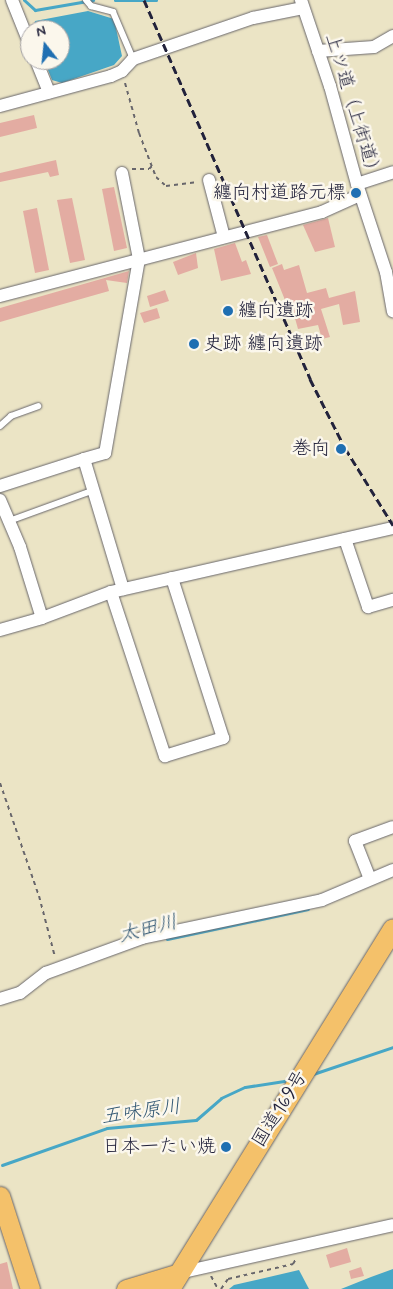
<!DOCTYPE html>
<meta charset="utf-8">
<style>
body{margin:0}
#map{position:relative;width:393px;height:1289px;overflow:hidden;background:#ebe4c5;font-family:Mynerve,"Klee One",sans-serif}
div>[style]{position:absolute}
.water>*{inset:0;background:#47a7c6}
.stream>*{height:3px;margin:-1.5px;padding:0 1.5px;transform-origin:1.5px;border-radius:1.5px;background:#47a7c6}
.building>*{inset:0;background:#e3aca2}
.path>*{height:2px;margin-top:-1px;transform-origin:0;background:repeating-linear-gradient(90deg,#68666b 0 4px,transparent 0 8px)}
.roads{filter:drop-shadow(0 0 1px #68666b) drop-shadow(0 0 1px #68666b)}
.service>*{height:6px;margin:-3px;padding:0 3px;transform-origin:3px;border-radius:3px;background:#fff}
.minor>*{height:12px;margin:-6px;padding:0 6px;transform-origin:6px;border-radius:6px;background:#fff}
.primary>*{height:19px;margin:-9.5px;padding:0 9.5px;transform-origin:9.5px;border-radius:9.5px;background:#f4c16a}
.trunk>*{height:20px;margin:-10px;padding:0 10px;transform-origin:10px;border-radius:10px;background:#f4c16a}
.rail>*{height:3px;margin-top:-1.5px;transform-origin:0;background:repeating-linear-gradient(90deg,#22223b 0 8px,transparent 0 12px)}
.dots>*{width:14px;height:14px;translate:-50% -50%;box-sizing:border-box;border:2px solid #fbf7ec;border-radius:50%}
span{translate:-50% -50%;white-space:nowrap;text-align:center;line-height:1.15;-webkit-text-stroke:5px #fbf7ec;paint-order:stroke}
.street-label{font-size:19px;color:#22223b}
.poi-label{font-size:19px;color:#22223b}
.right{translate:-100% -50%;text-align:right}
.left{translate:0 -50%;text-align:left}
.water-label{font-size:20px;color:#315773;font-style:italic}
.north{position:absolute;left:20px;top:20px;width:50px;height:50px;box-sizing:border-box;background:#fbf7ec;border:1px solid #a4a2a5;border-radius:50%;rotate:344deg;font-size:14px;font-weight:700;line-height:20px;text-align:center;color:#22223b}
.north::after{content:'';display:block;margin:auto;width:18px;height:22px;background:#1f6fb2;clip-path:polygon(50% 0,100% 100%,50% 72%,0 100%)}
</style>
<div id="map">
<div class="water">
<i style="clip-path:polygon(88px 11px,114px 19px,122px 56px,114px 65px,62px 83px,52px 80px,44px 60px,60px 60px,60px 30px,33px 30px,35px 21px)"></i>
<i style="clip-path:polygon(393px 1269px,393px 1289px,341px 1289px,371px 1277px)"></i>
<i style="clip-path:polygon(299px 1270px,309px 1289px,229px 1289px,234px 1285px)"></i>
</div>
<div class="stream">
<i style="left:24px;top:0;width:15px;rotate:42deg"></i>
<i style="left:35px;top:10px;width:59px;rotate:-9.8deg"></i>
<i style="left:115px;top:0;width:41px"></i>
<i style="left:167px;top:939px;width:144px;rotate:-12deg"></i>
<i style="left:313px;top:1074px;width:84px;rotate:-18.6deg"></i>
<i style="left:2px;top:1165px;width:111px;rotate:-19.4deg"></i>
<i style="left:107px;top:1128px;width:89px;rotate:-5.1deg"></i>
<i style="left:196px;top:1120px;width:33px;rotate:-41deg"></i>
<i style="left:221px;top:1098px;width:26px;rotate:-25deg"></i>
<i style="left:245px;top:1087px;width:46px;rotate:-8.8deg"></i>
</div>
<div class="building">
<i style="clip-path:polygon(34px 115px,37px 128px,0 137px,0 123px)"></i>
<i style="clip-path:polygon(56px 160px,59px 175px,50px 177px,48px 172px,0 182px,0 173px)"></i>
<i style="clip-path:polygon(114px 187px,127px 248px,114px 251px,102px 189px)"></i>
<i style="clip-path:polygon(335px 191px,336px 197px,329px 200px,327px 193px)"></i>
<i style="clip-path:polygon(72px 198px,85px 260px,70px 263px,57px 200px)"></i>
<i style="clip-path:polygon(37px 208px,49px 270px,35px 273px,23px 211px)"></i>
<i style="clip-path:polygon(328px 218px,335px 247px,315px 252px,303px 225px)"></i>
<i style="clip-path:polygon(267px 235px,278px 264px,270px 267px,258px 237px)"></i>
<i style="clip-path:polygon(235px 243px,242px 262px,246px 260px,251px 274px,221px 281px,214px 249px)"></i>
<i style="clip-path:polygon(196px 253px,198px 268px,178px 275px,173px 262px)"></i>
<i style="clip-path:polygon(282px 264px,284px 270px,299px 265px,307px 293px,326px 288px,329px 298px,355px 291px,360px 322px,343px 325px,339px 304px,321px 309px,330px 337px,322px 339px,318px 325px,298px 329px,291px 304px,287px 305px,272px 268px)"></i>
<i style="clip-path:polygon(129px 271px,127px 283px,106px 280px,109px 291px,0 322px,0 308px)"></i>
<i style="clip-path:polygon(165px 290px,169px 301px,150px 307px,147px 296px)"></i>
<i style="clip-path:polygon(157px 308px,160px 318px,144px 323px,140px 313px)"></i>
<i style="clip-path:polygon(347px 1248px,351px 1262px,330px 1268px,326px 1255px)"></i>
<i style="clip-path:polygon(7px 1262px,13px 1289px,0 1289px,0 1264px)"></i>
<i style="clip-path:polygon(361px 1267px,364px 1276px,351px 1279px,349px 1271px)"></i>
</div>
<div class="path">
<i style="left:125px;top:83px;width:52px;rotate:74.4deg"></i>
<i style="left:139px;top:133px;width:47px;rotate:68.9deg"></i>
<i style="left:156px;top:177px;width:13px;rotate:42deg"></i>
<i style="left:166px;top:186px;width:32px;rotate:-7deg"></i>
<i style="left:132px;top:169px;width:17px"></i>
<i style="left:149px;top:169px;width:6px;rotate:-45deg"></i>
<i style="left:0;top:783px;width:120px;rotate:71deg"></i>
<i style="left:39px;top:896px;width:63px;rotate:75.3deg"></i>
<i style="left:211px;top:1276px;width:15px;rotate:62deg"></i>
<i style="left:221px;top:1289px;width:12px;rotate:-55deg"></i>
<i style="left:228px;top:1279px;width:67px;rotate:-13deg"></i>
<i style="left:293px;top:1264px;width:6px;rotate:-59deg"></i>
</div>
<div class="roads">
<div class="service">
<i style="left:86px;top:0;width:8px;rotate:50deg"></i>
<i style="left:91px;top:6px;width:23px;rotate:15deg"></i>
<i style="left:113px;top:12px;width:51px;rotate:66.9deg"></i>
<i style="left:0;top:426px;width:15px;rotate:-42deg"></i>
<i style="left:11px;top:416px;width:29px;rotate:-20deg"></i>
<i style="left:9px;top:521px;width:90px;rotate:-20deg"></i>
</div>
<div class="minor">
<i style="left:12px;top:0;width:48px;rotate:68.2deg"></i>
<i style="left:301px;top:0;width:91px;rotate:71.4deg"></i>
<i style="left:330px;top:86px;width:102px;rotate:74.6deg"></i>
<i style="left:357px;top:184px;width:93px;rotate:71.8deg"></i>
<i style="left:386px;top:272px;width:40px;rotate:80deg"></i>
<i style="left:318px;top:51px;width:56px;rotate:-4.1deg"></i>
<i style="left:374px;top:47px;width:22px;rotate:-30deg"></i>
<i style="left:36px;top:60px;width:35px;rotate:68deg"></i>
<i style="left:0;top:106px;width:115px;rotate:-15.1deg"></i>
<i style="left:111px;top:76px;width:12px;rotate:-24deg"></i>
<i style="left:122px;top:71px;width:16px;rotate:-47deg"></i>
<i style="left:133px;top:59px;width:127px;rotate:-18.9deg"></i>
<i style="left:253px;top:18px;width:51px;rotate:-11.3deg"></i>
<i style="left:122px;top:173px;width:88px;rotate:78.8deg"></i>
<i style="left:139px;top:259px;width:197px;rotate:99.9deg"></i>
<i style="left:105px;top:453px;width:22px;rotate:164deg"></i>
<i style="left:84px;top:459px;width:136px;rotate:73.3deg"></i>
<i style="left:209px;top:180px;width:59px;rotate:75.3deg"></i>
<i style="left:357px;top:184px;width:38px;rotate:-18deg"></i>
<i style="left:0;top:296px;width:333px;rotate:-14.6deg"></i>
<i style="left:322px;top:212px;width:42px;rotate:-24.1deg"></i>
<i style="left:0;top:486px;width:88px;rotate:-17.8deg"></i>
<i style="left:0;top:500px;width:51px;rotate:66.9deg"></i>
<i style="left:20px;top:547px;width:74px;rotate:72.8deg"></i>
<i style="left:345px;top:539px;width:72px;rotate:71.3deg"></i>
<i style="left:368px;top:607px;width:26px;rotate:-16deg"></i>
<i style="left:111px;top:592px;width:173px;rotate:71.8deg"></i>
<i style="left:165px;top:756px;width:61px;rotate:-17.2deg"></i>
<i style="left:223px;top:738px;width:168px;rotate:-107.7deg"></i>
<i style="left:0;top:630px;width:44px;rotate:-15.9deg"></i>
<i style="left:42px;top:618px;width:74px;rotate:-20.6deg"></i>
<i style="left:111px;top:592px;width:289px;rotate:-12.8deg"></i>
<i style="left:370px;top:879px;width:41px;rotate:-111.5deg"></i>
<i style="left:355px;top:841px;width:40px;rotate:-20.2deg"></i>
<i style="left:0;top:999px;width:21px;rotate:-17deg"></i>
<i style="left:20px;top:993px;width:33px;rotate:-38deg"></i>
<i style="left:46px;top:973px;width:102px;rotate:-20deg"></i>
<i style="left:142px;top:938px;width:184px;rotate:-11.9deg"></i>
<i style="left:322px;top:900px;width:77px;rotate:-22.9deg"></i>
<i style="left:179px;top:1273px;width:219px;rotate:-12.6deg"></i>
</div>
<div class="primary">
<i style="left:0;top:1196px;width:98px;rotate:72.1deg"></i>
<i style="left:126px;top:1289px;width:52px;rotate:-16.7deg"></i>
</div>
<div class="trunk">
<i style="left:170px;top:1289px;width:423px;rotate:-58.2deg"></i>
</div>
</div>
<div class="rail">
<i style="left:144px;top:0;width:414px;rotate:66.3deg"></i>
<i style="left:310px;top:379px;width:77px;rotate:63.1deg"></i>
<i style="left:345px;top:448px;width:91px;rotate:58.1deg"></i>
</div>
<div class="dots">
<i style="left:356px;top:193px;background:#1f6fb2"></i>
<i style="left:228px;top:311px;background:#1f6fb2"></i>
<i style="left:194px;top:344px;background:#1f6fb2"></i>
<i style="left:341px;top:449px;background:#1f6fb2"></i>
<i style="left:226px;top:1147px;background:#1f6fb2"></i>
</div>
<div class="street-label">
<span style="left:353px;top:107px;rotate:73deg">上ツ道（上街道）</span>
<span style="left:280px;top:1109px;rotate:-58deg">国道169号</span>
</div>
<div class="poi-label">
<span class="right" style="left:346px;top:193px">纏向村道路元標</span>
<span class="left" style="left:238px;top:311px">纏向遺跡</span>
<span class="left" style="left:204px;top:344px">史跡 纏向遺跡</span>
<span class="right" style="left:330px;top:449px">巻向</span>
<span class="right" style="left:216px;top:1147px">日本一たい焼</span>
</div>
<div class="water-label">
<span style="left:148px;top:929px;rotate:-14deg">太田川</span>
<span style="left:141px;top:1112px;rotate:-8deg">五味原川</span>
</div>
<div class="north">N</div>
</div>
